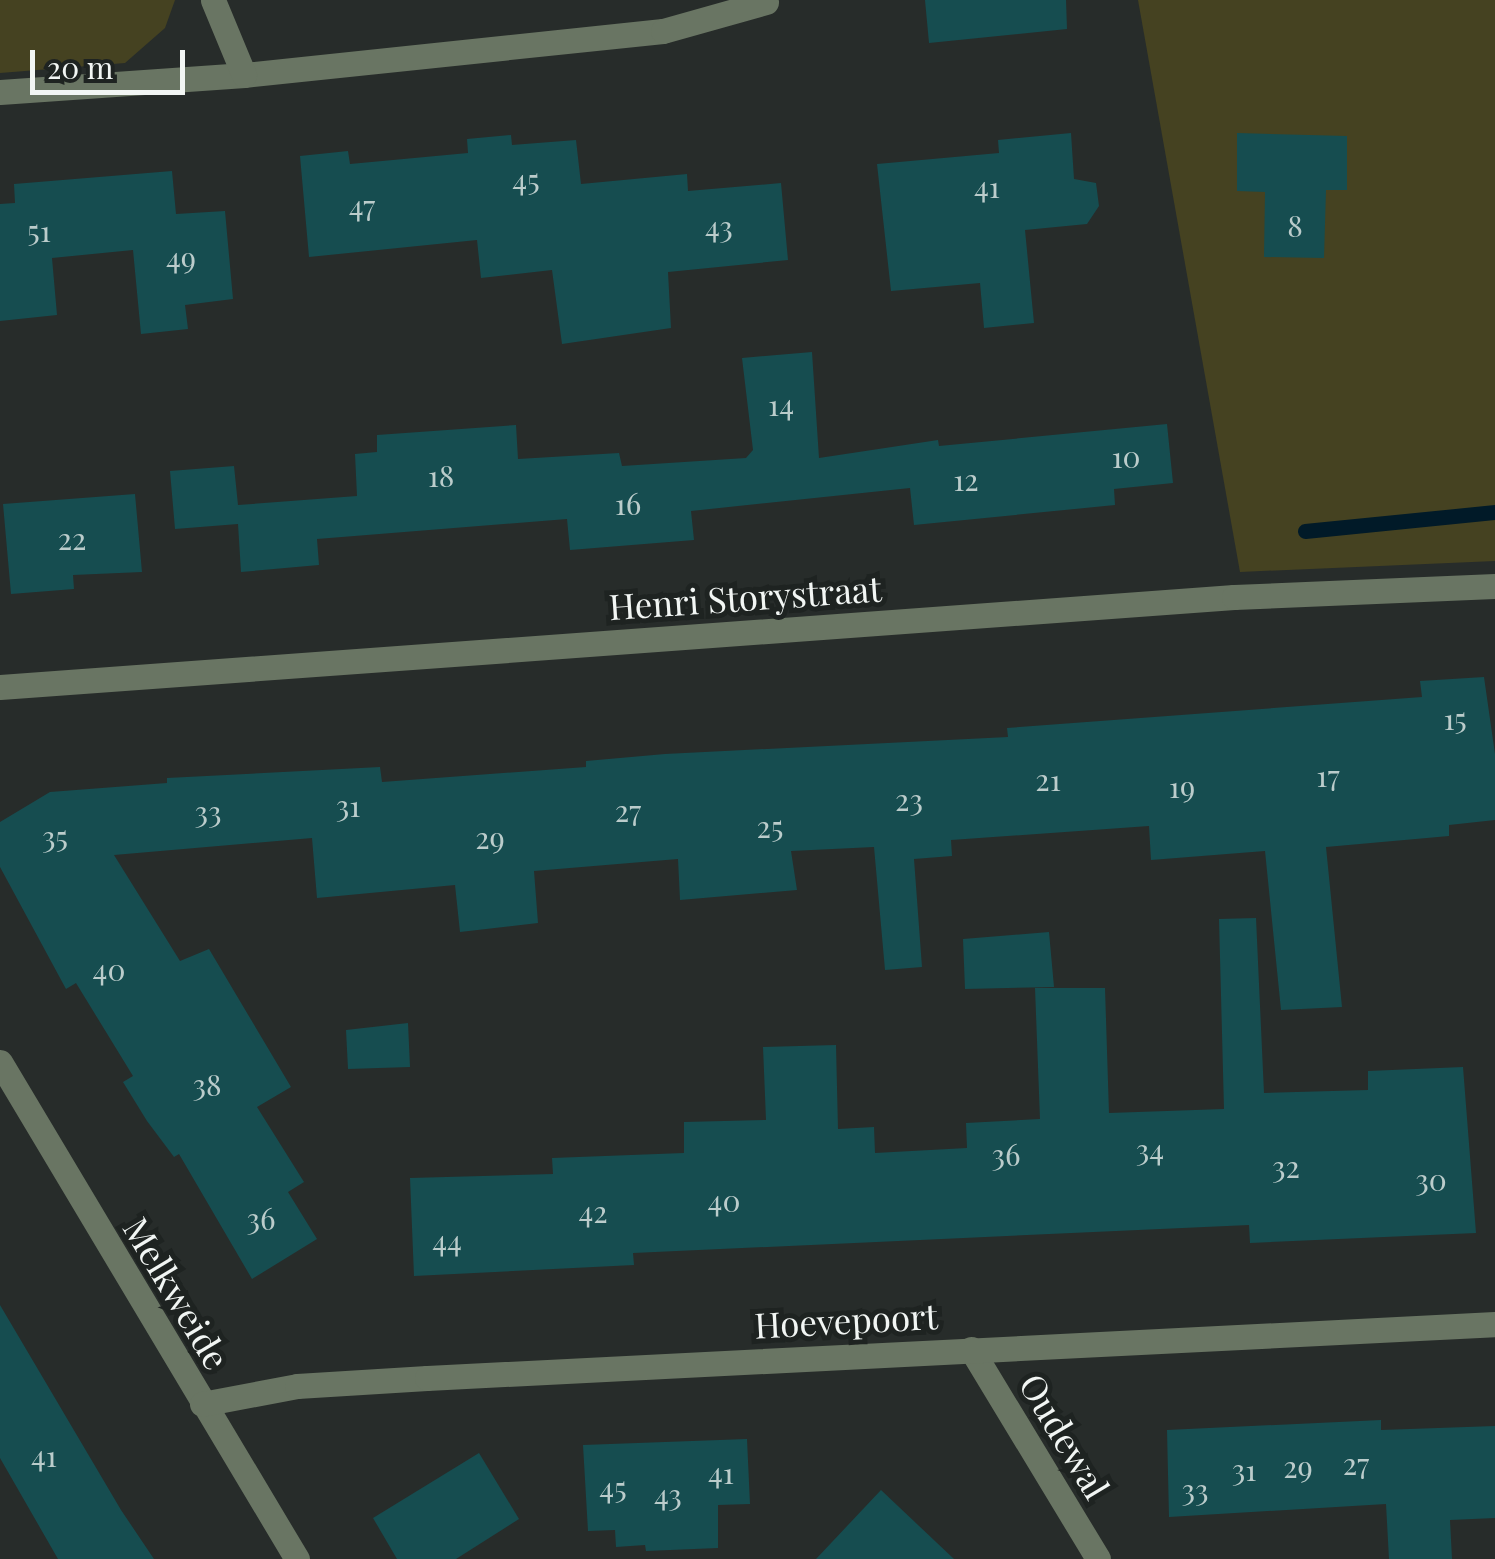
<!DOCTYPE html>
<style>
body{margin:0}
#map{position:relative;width:1495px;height:1559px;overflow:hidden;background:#272c2a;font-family:"Playfair Display",serif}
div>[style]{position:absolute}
.green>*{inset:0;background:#454221}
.stream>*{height:15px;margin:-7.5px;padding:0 7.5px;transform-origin:7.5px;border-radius:7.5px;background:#011a28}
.building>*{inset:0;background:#164d50}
.minor>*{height:25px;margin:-12.5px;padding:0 12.5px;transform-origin:12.5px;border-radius:12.5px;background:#697563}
span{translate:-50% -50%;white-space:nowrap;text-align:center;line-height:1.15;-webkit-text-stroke:10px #1e2321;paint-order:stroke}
.number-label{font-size:30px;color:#bbcccb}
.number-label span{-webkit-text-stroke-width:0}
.street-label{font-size:35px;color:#f2f6f4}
.scale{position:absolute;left:30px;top:50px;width:155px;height:45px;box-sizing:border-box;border:5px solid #f2f6f4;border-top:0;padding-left:12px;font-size:30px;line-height:35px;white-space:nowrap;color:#f2f6f4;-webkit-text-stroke:8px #1e2321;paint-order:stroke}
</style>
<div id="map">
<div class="green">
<i style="clip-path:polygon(0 0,175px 0,165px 28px,125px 63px,0 73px)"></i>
<i style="clip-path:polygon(1138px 0,1495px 0,1495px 561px,1240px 572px)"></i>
</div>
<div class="stream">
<i style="left:1305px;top:531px;width:191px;rotate:-5.7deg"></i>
</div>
<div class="building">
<i style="clip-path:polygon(925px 0,1066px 0,1067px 29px,929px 43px)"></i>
<i style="clip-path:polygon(1071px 133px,1074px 179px,1096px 183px,1099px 206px,1087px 224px,1025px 230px,1034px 323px,984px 328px,980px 283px,891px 291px,877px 164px,999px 153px,998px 140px)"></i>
<i style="clip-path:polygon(1237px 133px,1347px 136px,1347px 190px,1326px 190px,1324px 258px,1264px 257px,1265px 192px,1237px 191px)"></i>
<i style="clip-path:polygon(511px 135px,512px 145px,576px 140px,581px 184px,687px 174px,688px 191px,781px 183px,788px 260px,668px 272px,671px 328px,562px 344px,552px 270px,481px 278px,477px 240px,309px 257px,300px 156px,348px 151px,350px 164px,468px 153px,467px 139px)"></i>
<i style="clip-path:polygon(172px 171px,176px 214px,225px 211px,233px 299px,185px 305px,188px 329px,141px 334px,133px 250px,52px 258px,57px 315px,0 321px,0 204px,15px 203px,14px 184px)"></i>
<i style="clip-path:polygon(812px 352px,819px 458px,938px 440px,939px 446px,1167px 424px,1173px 483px,1114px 489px,1115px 505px,914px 525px,910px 488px,691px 511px,694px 540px,570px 550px,567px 519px,317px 539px,319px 565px,241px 572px,238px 524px,175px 529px,170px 471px,234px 466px,238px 505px,357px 496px,355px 454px,377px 452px,377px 435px,516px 425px,518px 459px,619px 453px,622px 466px,746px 458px,753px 450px,742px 358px)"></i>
<i style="clip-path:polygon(135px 494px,142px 572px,73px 575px,74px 589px,11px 594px,3px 504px)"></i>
<i style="clip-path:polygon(1484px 677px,1495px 754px,1495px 820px,1449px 825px,1449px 836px,1326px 847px,1342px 1007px,1281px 1010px,1265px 851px,1151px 860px,1149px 826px,951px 840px,952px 856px,914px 859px,922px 967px,885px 970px,874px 847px,791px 851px,797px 890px,680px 900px,678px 859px,534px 871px,538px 923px,460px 932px,455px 885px,317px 898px,312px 838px,114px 855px,180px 961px,209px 949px,291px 1087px,257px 1107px,304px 1182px,288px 1192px,317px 1239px,252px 1279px,179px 1154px,174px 1157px,147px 1121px,123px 1082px,133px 1076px,76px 983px,66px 989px,0 867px,0 822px,50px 792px,167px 783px,167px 778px,380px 767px,382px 782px,586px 767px,586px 761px,665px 754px,1008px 737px,1007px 728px,1422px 697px,1420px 681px)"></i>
<i style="clip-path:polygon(1256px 918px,1264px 1093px,1368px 1090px,1368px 1071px,1463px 1067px,1476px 1233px,1250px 1243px,1249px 1225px,633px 1253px,634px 1265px,414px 1276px,410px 1178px,553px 1174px,552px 1158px,684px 1153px,684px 1122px,766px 1120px,763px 1047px,836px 1045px,838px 1129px,874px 1127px,875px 1153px,967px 1148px,966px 1123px,1040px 1119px,1035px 988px,1105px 988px,1109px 1113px,1224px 1109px,1219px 919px)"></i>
<i style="clip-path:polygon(1049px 932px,1054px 987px,965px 989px,963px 939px)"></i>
<i style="clip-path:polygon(408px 1023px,410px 1067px,348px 1069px,346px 1030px)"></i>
<i style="clip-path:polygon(0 1305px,121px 1510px,154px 1559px,58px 1559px,0 1458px)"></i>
<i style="clip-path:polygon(1381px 1420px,1381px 1430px,1495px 1426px,1495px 1518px,1450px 1520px,1452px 1559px,1389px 1559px,1386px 1504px,1169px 1517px,1167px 1430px)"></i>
<i style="clip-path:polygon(747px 1439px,750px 1504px,718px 1505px,718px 1548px,646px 1551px,645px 1545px,616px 1547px,615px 1530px,588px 1531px,583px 1445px)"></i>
<i style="clip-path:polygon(479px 1453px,519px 1519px,456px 1559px,397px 1559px,373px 1518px)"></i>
<i style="clip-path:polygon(881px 1490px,954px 1559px,816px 1559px)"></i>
</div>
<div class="minor">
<i style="left:244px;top:75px;width:421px;rotate:-6deg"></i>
<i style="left:663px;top:31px;width:107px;rotate:-15.7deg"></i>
<i style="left:0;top:92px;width:245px;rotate:-4deg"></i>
<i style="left:244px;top:75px;width:81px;rotate:-112.5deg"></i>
<i style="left:0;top:687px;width:1237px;rotate:-4.17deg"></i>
<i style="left:1234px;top:597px;width:261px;rotate:-2.4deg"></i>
<i style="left:0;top:1062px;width:579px;rotate:59.14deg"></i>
<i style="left:971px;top:1349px;width:245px;rotate:58.8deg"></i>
<i style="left:202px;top:1404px;width:97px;rotate:-10.7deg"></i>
<i style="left:297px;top:1386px;width:130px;rotate:-3.5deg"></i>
<i style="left:427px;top:1378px;width:1069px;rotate:-2.89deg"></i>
</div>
<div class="number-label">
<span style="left:526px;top:179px">45</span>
<span style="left:987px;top:186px">41</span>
<span style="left:362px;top:205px">47</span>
<span style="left:1295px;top:225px">8</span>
<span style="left:719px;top:226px">43</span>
<span style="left:39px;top:230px">51</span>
<span style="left:181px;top:257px">49</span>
<span style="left:781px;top:404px">14</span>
<span style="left:1126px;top:456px">10</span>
<span style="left:441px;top:475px">18</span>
<span style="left:966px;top:479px">12</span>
<span style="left:628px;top:503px">16</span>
<span style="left:72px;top:538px">22</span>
<span style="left:1455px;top:718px">15</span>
<span style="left:1328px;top:775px">17</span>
<span style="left:1048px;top:779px">21</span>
<span style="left:1182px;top:786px">19</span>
<span style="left:909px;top:799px">23</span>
<span style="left:348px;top:805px">31</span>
<span style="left:628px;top:810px">27</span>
<span style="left:208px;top:811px">33</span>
<span style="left:770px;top:826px">25</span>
<span style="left:55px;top:836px">35</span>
<span style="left:490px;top:837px">29</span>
<span style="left:109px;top:969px">40</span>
<span style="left:207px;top:1084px">38</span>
<span style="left:1150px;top:1149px">34</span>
<span style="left:1006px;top:1154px">36</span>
<span style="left:1286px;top:1166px">32</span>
<span style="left:1431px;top:1179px">30</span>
<span style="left:724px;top:1200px">40</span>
<span style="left:593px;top:1211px">42</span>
<span style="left:261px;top:1218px">36</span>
<span style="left:447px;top:1240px">44</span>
<span style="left:44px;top:1455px">41</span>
<span style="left:1356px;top:1463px">27</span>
<span style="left:1298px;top:1466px">29</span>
<span style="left:1244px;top:1469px">31</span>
<span style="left:721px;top:1472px">41</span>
<span style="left:613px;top:1487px">45</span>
<span style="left:1195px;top:1489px">33</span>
<span style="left:668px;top:1494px">43</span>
</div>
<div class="street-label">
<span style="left:745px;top:597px;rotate:-4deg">Henri Storystraat</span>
<span style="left:177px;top:1293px;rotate:59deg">Melkweide</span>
<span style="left:846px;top:1320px;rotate:-3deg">Hoevepoort</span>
<span style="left:1065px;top:1436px;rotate:59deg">Oudewal</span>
</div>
<div class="scale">20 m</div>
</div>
